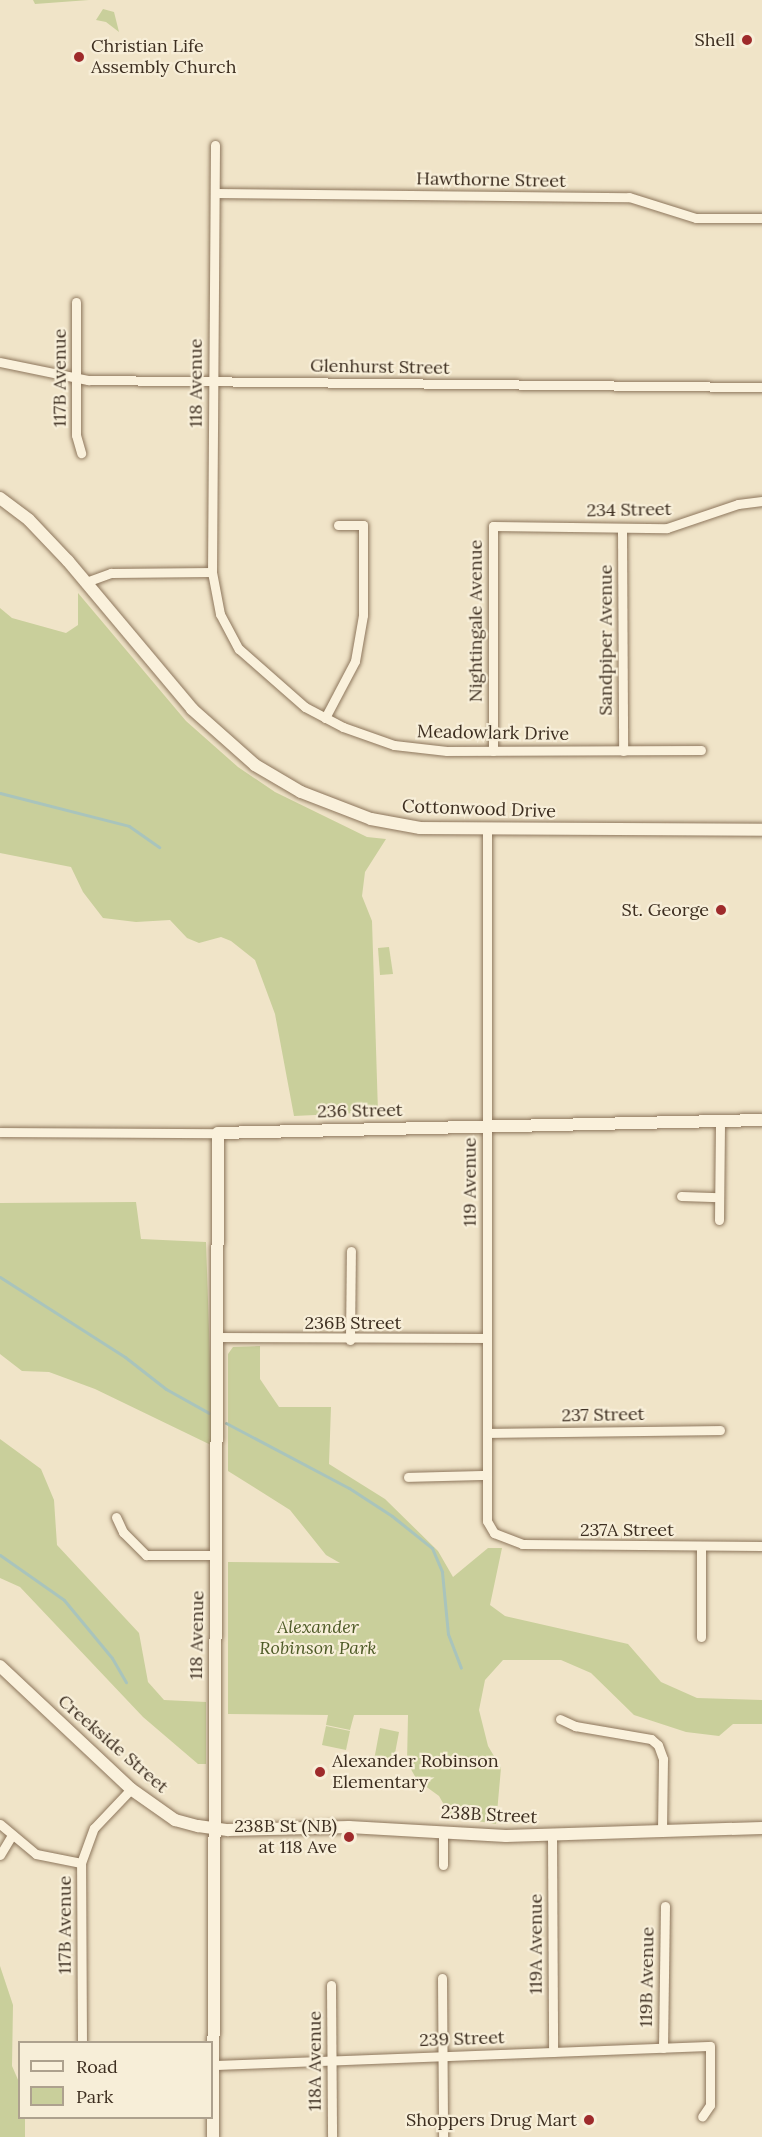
<!DOCTYPE html>
<style>
body{margin:0}
#map{position:relative;width:762px;height:2137px;overflow:hidden;background:#f0e4c8;font-family:Lora,serif}
div>[style]{position:absolute}
.green>*{inset:0;background:#c9cf9b}
.stream>*{height:3px;margin:-1.5px;padding:0 1.5px;transform-origin:1.5px;border-radius:1.5px;background:#a9c4bc}
.roads{filter:drop-shadow(0 0 2px #8d765c) drop-shadow(0 0 2px #8d765c)}
.minor>*{height:9px;margin:-4.5px;padding:0 4.5px;transform-origin:4.5px;border-radius:4.5px;background:#faf1dc}
.tertiary>*{height:12px;margin:-6px;padding:0 6px;transform-origin:6px;border-radius:6px;background:#faf1dc}
.dots>*{width:16px;height:16px;translate:-50% -50%;box-sizing:border-box;border:3px solid #f7eed8;border-radius:50%}
span{translate:-50% -50%;white-space:nowrap;text-align:center;line-height:1.15;-webkit-text-stroke:4.5px #f7eed8;paint-order:stroke}
.poi-label{font-size:18px;color:#3d2e20}
.right{translate:-100% -50%;text-align:right}
.left{translate:0 -50%;text-align:left}
.street-label{font-size:18px;color:#3d2e20}
.park-label{font-size:18px;color:#4d5a26;font-style:italic}
.legend{position:absolute;left:18px;top:2041px;width:195px;height:78px;box-sizing:border-box;background:#f7eed8;border:2px solid #ada18e;margin:0;padding:8px 10px;list-style:none;font-size:18px;color:#3d2e20}
.legend li{display:flex;align-items:center;gap:12px;height:30px}
.legend b{width:30px;border:2px solid #ada18e}
</style>
<div id="map">
<div class="green">
<i style="clip-path:polygon(33px 0,89px 0,35px 4px)"></i>
<i style="clip-path:polygon(103px 9px,114px 12px,119px 32px,106px 22px,96px 20px)"></i>
<i style="clip-path:polygon(78px 593px,186px 721px,238px 767px,275px 792px,367px 837px,386px 839px,365px 872px,362px 896px,372px 921px,378px 1112px,294px 1116px,275px 1014px,255px 960px,231px 941px,221px 937px,199px 943px,187px 938px,170px 920px,136px 922px,103px 918px,83px 892px,71px 867px,0 853px,0 608px,12px 618px,66px 633px,78px 625px)"></i>
<i style="clip-path:polygon(389px 947px,393px 974px,380px 975px,378px 948px)"></i>
<i style="clip-path:polygon(136px 1202px,141px 1239px,206px 1242px,213px 1446px,95px 1389px,49px 1372px,22px 1371px,0 1354px,0 1203px)"></i>
<i style="clip-path:polygon(260px 1346px,260px 1379px,279px 1407px,331px 1407px,329px 1464px,385px 1499px,438px 1551px,453px 1577px,488px 1548px,502px 1548px,490px 1605px,505px 1616px,628px 1644px,661px 1682px,697px 1698px,762px 1700px,762px 1724px,733px 1724px,719px 1736px,686px 1732px,634px 1715px,591px 1673px,561px 1660px,503px 1660px,485px 1680px,479px 1710px,488px 1746px,501px 1768px,496px 1824px,451px 1817px,439px 1796px,417px 1780px,407px 1762px,408px 1715px,354px 1715px,350px 1730px,326px 1725px,328px 1715px,228px 1714px,228px 1562px,340px 1563px,326px 1555px,290px 1510px,228px 1471px,228px 1354px,233px 1347px)"></i>
<i style="clip-path:polygon(0 1439px,41px 1469px,54px 1500px,57px 1545px,139px 1633px,148px 1682px,164px 1700px,206px 1702px,206px 1764px,198px 1764px,143px 1717px,20px 1587px,0 1578px)"></i>
<i style="clip-path:polygon(326px 1726px,350px 1731px,346px 1750px,322px 1745px)"></i>
<i style="clip-path:polygon(380px 1728px,399px 1732px,393px 1764px,374px 1760px)"></i>
<i style="clip-path:polygon(0 1966px,13px 2005px,12px 2066px,19px 2082px,20px 2118px,25px 2118px,25px 2137px,0 2137px)"></i>
</div>
<div class="stream">
<i style="left:0;top:793px;width:133px;rotate:14.3deg"></i>
<i style="left:129px;top:826px;width:37px;rotate:35deg"></i>
<i style="left:0;top:1277px;width:148px;rotate:32.6deg"></i>
<i style="left:125px;top:1357px;width:52px;rotate:38deg"></i>
<i style="left:166px;top:1389px;width:49px;rotate:29.2deg"></i>
<i style="left:226px;top:1423px;width:139px;rotate:27.9deg"></i>
<i style="left:349px;top:1488px;width:51px;rotate:33.1deg"></i>
<i style="left:392px;top:1516px;width:51px;rotate:38.7deg"></i>
<i style="left:432px;top:1548px;width:26px;rotate:67deg"></i>
<i style="left:442px;top:1572px;width:62px;rotate:84.5deg"></i>
<i style="left:448px;top:1634px;width:36px;rotate:69deg"></i>
<i style="left:0;top:1555px;width:78px;rotate:35.1deg"></i>
<i style="left:64px;top:1600px;width:75px;rotate:50.4deg"></i>
<i style="left:112px;top:1658px;width:28px;rotate:60deg"></i>
</div>
<div class="roads">
<div class="minor">
<i style="left:215px;top:145px;width:427px;rotate:90.4deg"></i>
<i style="left:212px;top:572px;width:43px;rotate:79.2deg"></i>
<i style="left:220px;top:614px;width:40px;rotate:62deg"></i>
<i style="left:239px;top:649px;width:88px;rotate:41.3deg"></i>
<i style="left:305px;top:707px;width:43px;rotate:27.8deg"></i>
<i style="left:343px;top:727px;width:54px;rotate:19.4deg"></i>
<i style="left:394px;top:745px;width:53px;rotate:6.5deg"></i>
<i style="left:447px;top:751px;width:254px;rotate:-0.2deg"></i>
<i style="left:215px;top:193px;width:414px;rotate:0.6deg"></i>
<i style="left:629px;top:197px;width:70px;rotate:17.4deg"></i>
<i style="left:696px;top:218px;width:66px"></i>
<i style="left:76px;top:302px;width:133px;rotate:90deg"></i>
<i style="left:76px;top:435px;width:19px;rotate:74deg"></i>
<i style="left:0;top:362px;width:90px;rotate:11.6deg"></i>
<i style="left:88px;top:380px;width:674px;rotate:0.6deg"></i>
<i style="left:622px;top:529px;width:222px;rotate:89.7deg"></i>
<i style="left:86px;top:582px;width:27px;rotate:-20deg"></i>
<i style="left:111px;top:573px;width:101px;rotate:-0.6deg"></i>
<i style="left:325px;top:718px;width:64px;rotate:-62.2deg"></i>
<i style="left:355px;top:661px;width:47px;rotate:-80.1deg"></i>
<i style="left:363px;top:615px;width:90px;rotate:-90deg"></i>
<i style="left:363px;top:525px;width:25px;rotate:180deg"></i>
<i style="left:493px;top:751px;width:225px;rotate:-90deg"></i>
<i style="left:493px;top:526px;width:174px;rotate:0.7deg"></i>
<i style="left:667px;top:528px;width:75px;rotate:-18.7deg"></i>
<i style="left:738px;top:504px;width:24px;rotate:-7deg"></i>
<i style="left:487px;top:829px;width:692px;rotate:90deg"></i>
<i style="left:487px;top:1521px;width:14px;rotate:60deg"></i>
<i style="left:494px;top:1533px;width:30px;rotate:21deg"></i>
<i style="left:522px;top:1544px;width:240px;rotate:0.5deg"></i>
<i style="left:0;top:1132px;width:218px;rotate:0.3deg"></i>
<i style="left:681px;top:1196px;width:38px;rotate:2deg"></i>
<i style="left:719px;top:1220px;width:100px;rotate:-89.4deg"></i>
<i style="left:219px;top:1337px;width:268px;rotate:0.2deg"></i>
<i style="left:350px;top:1340px;width:89px;rotate:-89.4deg"></i>
<i style="left:487px;top:1433px;width:233px;rotate:-0.7deg"></i>
<i style="left:408px;top:1477px;width:79px;rotate:-1.5deg"></i>
<i style="left:116px;top:1517px;width:17px;rotate:65deg"></i>
<i style="left:123px;top:1532px;width:33px;rotate:45deg"></i>
<i style="left:146px;top:1555px;width:70px"></i>
<i style="left:701px;top:1637px;width:90px;rotate:-90deg"></i>
<i style="left:560px;top:1719px;width:17px;rotate:25deg"></i>
<i style="left:575px;top:1726px;width:77px;rotate:9.7deg"></i>
<i style="left:651px;top:1739px;width:9px;rotate:41deg"></i>
<i style="left:658px;top:1745px;width:15px;rotate:70deg"></i>
<i style="left:663px;top:1759px;width:71px;rotate:90.8deg"></i>
<i style="left:0;top:1824px;width:47px;rotate:39.8deg"></i>
<i style="left:36px;top:1854px;width:46px;rotate:11.3deg"></i>
<i style="left:443px;top:1831px;width:34px;rotate:90deg"></i>
<i style="left:552px;top:1835px;width:217px;rotate:89.7deg"></i>
<i style="left:0;top:1855px;width:23px;rotate:-59deg"></i>
<i style="left:442px;top:1978px;width:159px;rotate:89.6deg"></i>
<i style="left:331px;top:1985px;width:152px;rotate:89.6deg"></i>
<i style="left:82px;top:2042px;width:179px;rotate:-90.3deg"></i>
<i style="left:81px;top:1863px;width:37px;rotate:-70deg"></i>
<i style="left:94px;top:1828px;width:54px;rotate:-46.5deg"></i>
<i style="left:663px;top:2048px;width:142px;rotate:-89.2deg"></i>
<i style="left:214px;top:2065px;width:496px;rotate:-2.2deg"></i>
<i style="left:710px;top:2046px;width:59px;rotate:90deg"></i>
<i style="left:710px;top:2105px;width:14px;rotate:124deg"></i>
</div>
<div class="tertiary">
<i style="left:0;top:498px;width:36px;rotate:37deg"></i>
<i style="left:29px;top:520px;width:57px;rotate:46.4deg"></i>
<i style="left:68px;top:561px;width:193px;rotate:50deg"></i>
<i style="left:192px;top:709px;width:84px;rotate:41.6deg"></i>
<i style="left:255px;top:765px;width:53px;rotate:30.4deg"></i>
<i style="left:301px;top:792px;width:75px;rotate:21.1deg"></i>
<i style="left:371px;top:819px;width:50px;rotate:10.4deg"></i>
<i style="left:420px;top:828px;width:342px;rotate:0.3deg"></i>
<i style="left:0;top:1666px;width:180px;rotate:43.2deg"></i>
<i style="left:131px;top:1789px;width:54px;rotate:35.2deg"></i>
<i style="left:175px;top:1820px;width:24px;rotate:15deg"></i>
<i style="left:198px;top:1826px;width:30px;rotate:8deg"></i>
<i style="left:228px;top:1830px;width:121px;rotate:-1.4deg"></i>
<i style="left:349px;top:1827px;width:157px;rotate:3.3deg"></i>
<i style="left:506px;top:1836px;width:256px;rotate:-1.8deg"></i>
<i style="left:213px;top:2137px;width:1004px;rotate:-89.71deg"></i>
<i style="left:218px;top:1133px;width:544px;rotate:-1.37deg"></i>
</div>
</div>
<div class="dots">
<i style="left:747px;top:40px;background:#9e2a2b"></i>
<i style="left:79px;top:57px;background:#9e2a2b"></i>
<i style="left:721px;top:910px;background:#9e2a2b"></i>
<i style="left:320px;top:1772px;background:#9e2a2b"></i>
<i style="left:349px;top:1837px;background:#9e2a2b"></i>
<i style="left:589px;top:2120px;background:#9e2a2b"></i>
</div>
<div class="poi-label">
<span class="right" style="left:735px;top:40px">Shell</span>
<span class="left" style="left:91px;top:57px">Christian Life<br>Assembly Church</span>
<span class="right" style="left:709px;top:910px">St. George</span>
<span class="left" style="left:332px;top:1772px">Alexander Robinson<br>Elementary</span>
<span class="right" style="left:337px;top:1837px">238B St (NB)<br>at 118 Ave</span>
<span class="right" style="left:577px;top:2120px">Shoppers Drug Mart</span>
</div>
<div class="street-label">
<span style="left:491px;top:180px;rotate:1deg">Hawthorne Street</span>
<span style="left:380px;top:367px;rotate:1deg">Glenhurst Street</span>
<span style="left:60px;top:378px;rotate:-90deg">117B Avenue</span>
<span style="left:196px;top:383px;rotate:-90deg">118 Avenue</span>
<span style="left:629px;top:510px;rotate:-1deg">234 Street</span>
<span style="left:476px;top:621px;rotate:-90deg">Nightingale Avenue</span>
<span style="left:606px;top:640px;rotate:-90deg">Sandpiper Avenue</span>
<span style="left:493px;top:733px;rotate:1deg">Meadowlark Drive</span>
<span style="left:479px;top:809px;rotate:2deg">Cottonwood Drive</span>
<span style="left:360px;top:1111px;rotate:-1deg">236 Street</span>
<span style="left:470px;top:1182px;rotate:-90deg">119 Avenue</span>
<span style="left:353px;top:1323px">236B Street</span>
<span style="left:603px;top:1415px;rotate:-1deg">237 Street</span>
<span style="left:627px;top:1530px">237A Street</span>
<span style="left:197px;top:1635px;rotate:-89deg">118 Avenue</span>
<span style="left:113px;top:1744px;rotate:41deg">Creekside Street</span>
<span style="left:489px;top:1815px;rotate:3deg">238B Street</span>
<span style="left:65px;top:1925px;rotate:-90deg">117B Avenue</span>
<span style="left:536px;top:1944px;rotate:-90deg">119A Avenue</span>
<span style="left:647px;top:1977px;rotate:-89deg">119B Avenue</span>
<span style="left:462px;top:2039px;rotate:-2deg">239 Street</span>
<span style="left:315px;top:2061px;rotate:-90deg">118A Avenue</span>
</div>
<div class="park-label">
<span style="left:318px;top:1638px">Alexander<br>Robinson Park</span>
</div>
<ul class="legend">
<li><b style="height:8px;background:#faf1dc"></b>Road</li>
<li><b style="height:16px;background:#c9cf9b"></b>Park</li>
</ul>
</div>
